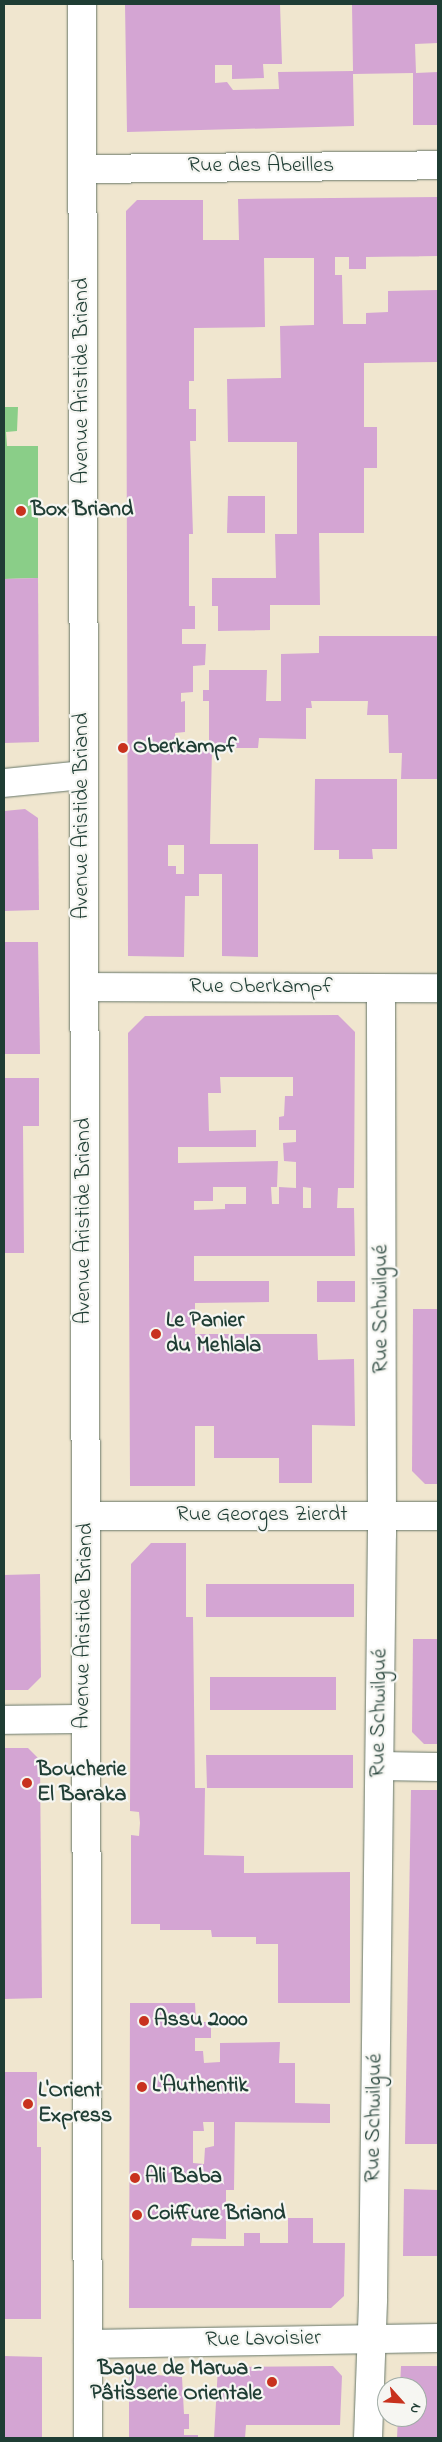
<!DOCTYPE html>
<meta charset="utf-8">
<style>
body{margin:0}
#map{position:relative;width:442px;height:2442px;overflow:hidden;background:#f0e6cf;font-family:"Indie Flower",sans-serif}
div>[style]{position:absolute}
.green>*{inset:0;background:#8ace88}
.building>*{inset:0;background:#d4a5d3}
.roads{filter:drop-shadow(0 0 1px #68786a) drop-shadow(0 0 1px #68786a)}
.street>*{height:28px;margin:-14px;padding:0 14px;transform-origin:14px;border-radius:14px;background:#fff}
.dots>*{width:14px;height:14px;translate:-50% -50%;box-sizing:border-box;border:2px solid #f6f6f2;border-radius:50%}
span{translate:-50% -50%;white-space:nowrap;text-align:center;line-height:1.15;-webkit-text-stroke:4.5px #f6f6f2;paint-order:stroke}
.street-label{font-size:22px;color:#1f3d34}
.poi-label{font-size:22px;color:#1f3d34;font-weight:700}
.left{translate:0 -50%;text-align:left}
.right{translate:-100% -50%;text-align:right}
.frame{position:absolute;inset:0;border:5px solid #1f3d34;pointer-events:none}
.north{position:absolute;left:377px;top:2377px;width:50px;height:50px;box-sizing:border-box;background:#f6f6f2;border:1px solid #a0aca6;border-radius:50%;rotate:116deg;font-size:14px;font-weight:700;line-height:20px;text-align:center;color:#1f3d34}
.north::after{content:'';display:block;margin:auto;width:18px;height:22px;background:#c8321e;clip-path:polygon(50% 0,100% 100%,50% 72%,0 100%)}
</style>
<div id="map">
<div class="green">
<i style="clip-path:polygon(4px 407px,18px 407px,17px 431px,6px 432px,7px 446px,38px 446px,38px 578px,4px 579px)"></i>
</div>
<div class="building">
<i style="clip-path:polygon(125px 4px,280px 4px,282px 64px,263px 64px,264px 78px,232px 79px,232px 65px,215px 65px,215px 83px,227px 82px,233px 90px,279px 89px,278px 72px,353px 71px,352px 4px,438px 4px,438px 43px,415px 44px,416px 73px,438px 72px,438px 125px,413px 125px,413px 73px,353px 74px,354px 126px,127px 132px)"></i>
<i style="clip-path:polygon(evenodd,438px 197px,438px 256px,366px 257px,366px 269px,349px 269px,349px 257px,335px 257px,335px 275px,342px 275px,343px 324px,366px 324px,366px 313px,388px 312px,388px 291px,438px 290px,438px 362px,364px 363px,364px 427px,377px 427px,377px 468px,364px 468px,364px 533px,319px 533px,320px 605px,270px 605px,270px 630px,218px 631px,218px 606px,212px 606px,212px 578px,276px 578px,275px 534px,297px 534px,297px 442px,228px 442px,227px 379px,281px 378px,280px 326px,314px 325px,314px 258px,264px 258px,265px 327px,194px 328px,194px 381px,189px 381px,189px 409px,196px 409px,196px 441px,190px 441px,193px 534px,189px 534px,189px 606px,195px 606px,195px 629px,182px 629px,182px 644px,206px 644px,205px 665px,193px 666px,193px 692px,181px 693px,181px 702px,185px 701px,185px 732px,175px 733px,176px 746px,209px 746px,209px 701px,203px 701px,203px 690px,209px 690px,209px 670px,267px 670px,266px 701px,281px 701px,281px 654px,319px 653px,319px 636px,438px 636px,438px 779px,401px 779px,402px 753px,389px 753px,388px 715px,367px 715px,368px 701px,311px 701px,312px 708px,306px 708px,306px 739px,259px 738px,258px 748px,212px 748px,210px 844px,258px 844px,258px 957px,222px 956px,222px 874px,199px 874px,199px 896px,185px 896px,184px 957px,128px 956px,126px 211px,137px 200px,203px 200px,203px 240px,239px 240px,238px 199px,438px 197px,168px 845px,184px 845px,184px 874px,176px 874px,176px 866px,168px 866px,168px 845px)"></i>
<i style="clip-path:polygon(228px 496px,265px 496px,265px 533px,227px 533px)"></i>
<i style="clip-path:polygon(38px 578px,39px 742px,4px 743px,4px 579px)"></i>
<i style="clip-path:polygon(315px 779px,397px 779px,397px 849px,372px 849px,373px 859px,339px 859px,339px 850px,314px 850px)"></i>
<i style="clip-path:polygon(25px 809px,38px 818px,39px 910px,4px 911px,4px 811px)"></i>
<i style="clip-path:polygon(4px 942px,38px 942px,40px 1054px,4px 1054px)"></i>
<i style="clip-path:polygon(evenodd,338px 1015px,355px 1032px,354px 1188px,338px 1188px,337px 1208px,354px 1208px,355px 1256px,194px 1256px,194px 1281px,269px 1281px,269px 1302px,195px 1303px,195px 1334px,317px 1334px,318px 1360px,354px 1359px,355px 1426px,312px 1425px,312px 1483px,279px 1483px,279px 1458px,214px 1458px,214px 1426px,195px 1426px,195px 1486px,130px 1486px,128px 1033px,145px 1016px,338px 1015px,220px 1077px,293px 1077px,293px 1096px,285px 1096px,284px 1116px,279px 1117px,279px 1130px,296px 1130px,296px 1142px,283px 1143px,284px 1161px,296px 1162px,296px 1188px,279px 1187px,279px 1204px,272px 1204px,271px 1187px,277px 1187px,278px 1161px,178px 1163px,178px 1147px,256px 1147px,256px 1130px,209px 1131px,208px 1093px,221px 1093px,220px 1077px,338px 1015px,213px 1187px,246px 1187px,246px 1204px,225px 1204px,225px 1209px,194px 1210px,194px 1201px,213px 1201px,213px 1187px,338px 1015px,303px 1187px,311px 1188px,311px 1208px,303px 1208px,303px 1187px)"></i>
<i style="clip-path:polygon(4px 1078px,39px 1078px,39px 1126px,23px 1126px,24px 1253px,4px 1253px)"></i>
<i style="clip-path:polygon(317px 1281px,355px 1281px,355px 1302px,317px 1302px)"></i>
<i style="clip-path:polygon(413px 1309px,438px 1309px,438px 1484px,425px 1484px,412px 1471px)"></i>
<i style="clip-path:polygon(151px 1543px,186px 1543px,186px 1617px,193px 1617px,195px 1788px,205px 1788px,204px 1855px,244px 1856px,244px 1873px,350px 1872px,350px 2003px,278px 2003px,278px 1944px,256px 1944px,256px 1937px,212px 1937px,211px 1930px,160px 1930px,160px 1924px,131px 1924px,131px 1835px,139px 1836px,140px 1823px,139px 1812px,130px 1811px,131px 1564px)"></i>
<i style="clip-path:polygon(40px 1574px,41px 1677px,28px 1690px,4px 1690px,4px 1575px)"></i>
<i style="clip-path:polygon(206px 1584px,354px 1584px,354px 1617px,206px 1617px)"></i>
<i style="clip-path:polygon(413px 1639px,438px 1639px,438px 1744px,424px 1744px,412px 1732px)"></i>
<i style="clip-path:polygon(210px 1677px,336px 1677px,336px 1710px,210px 1710px)"></i>
<i style="clip-path:polygon(4px 1748px,28px 1748px,40px 1760px,42px 1998px,4px 1999px)"></i>
<i style="clip-path:polygon(206px 1755px,353px 1755px,353px 1788px,207px 1788px)"></i>
<i style="clip-path:polygon(411px 1790px,438px 1790px,438px 2144px,405px 2144px)"></i>
<i style="clip-path:polygon(evenodd,130px 2003px,195px 2003px,196px 2022px,211px 2022px,211px 2038px,195px 2038px,195px 2051px,203px 2051px,204px 2063px,220px 2062px,220px 2043px,280px 2042px,279px 2063px,295px 2063px,295px 2103px,330px 2104px,330px 2123px,235px 2122px,234px 2190px,226px 2190px,226px 2239px,192px 2238px,191px 2246px,244px 2246px,244px 2233px,260px 2233px,260px 2243px,288px 2243px,288px 2218px,313px 2218px,313px 2243px,345px 2243px,344px 2296px,331px 2308px,129px 2308px,130px 2003px,203px 2122px,214px 2122px,214px 2146px,205px 2148px,204px 2164px,193px 2163px,193px 2131px,204px 2131px,203px 2122px)"></i>
<i style="clip-path:polygon(4px 2072px,37px 2072px,37px 2147px,41px 2147px,41px 2319px,4px 2319px)"></i>
<i style="clip-path:polygon(404px 2189px,438px 2190px,438px 2256px,403px 2256px)"></i>
<i style="clip-path:polygon(4px 2356px,42px 2357px,42px 2438px,4px 2438px)"></i>
<i style="clip-path:polygon(333px 2366px,342px 2376px,340px 2425px,246px 2425px,245px 2438px,214px 2438px,218px 2367px)"></i>
<i style="clip-path:polygon(401px 2366px,438px 2366px,438px 2438px,397px 2438px,398px 2417px,417px 2417px,417px 2387px,400px 2387px)"></i>
<i style="clip-path:polygon(147px 2367px,156px 2375px,182px 2377px,184px 2414px,189px 2414px,189px 2429px,184px 2429px,184px 2435px,198px 2435px,198px 2438px,129px 2438px,129px 2376px,134px 2368px)"></i>
</div>
<div class="roads">
<div class="street">
<i style="left:82px;top:4px;width:2434px;rotate:89.86deg"></i>
<i style="left:84px;top:169px;width:354px;rotate:-0.6deg"></i>
<i style="left:4px;top:783px;width:79px;rotate:-5.8deg"></i>
<i style="left:84px;top:987px;width:354px;rotate:0.2deg"></i>
<i style="left:86px;top:1516px;width:352px"></i>
<i style="left:4px;top:1720px;width:80px;rotate:-0.7deg"></i>
<i style="left:380px;top:1766px;width:58px;rotate:1deg"></i>
<i style="left:88px;top:2344px;width:350px;rotate:-1deg"></i>
<i style="left:368px;top:2438px;width:139px;rotate:-87.9deg"></i>
<i style="left:373px;top:2299px;width:765px;rotate:-89.33deg"></i>
<i style="left:382px;top:1534px;width:545px;rotate:-90.11deg"></i>
</div>
</div>
<div class="dots">
<i style="left:21px;top:511px;background:#c8321e"></i>
<i style="left:123px;top:748px;background:#c8321e"></i>
<i style="left:156px;top:1334px;background:#c8321e"></i>
<i style="left:27px;top:1783px;background:#c8321e"></i>
<i style="left:144px;top:2021px;background:#c8321e"></i>
<i style="left:142px;top:2087px;background:#c8321e"></i>
<i style="left:28px;top:2104px;background:#c8321e"></i>
<i style="left:135px;top:2178px;background:#c8321e"></i>
<i style="left:137px;top:2215px;background:#c8321e"></i>
<i style="left:272px;top:2382px;background:#c8321e"></i>
</div>
<div class="street-label">
<span style="left:261px;top:167px">Rue des Abeilles</span>
<span style="left:83px;top:381px;rotate:-90deg">Avenue Aristide Briand</span>
<span style="left:83px;top:816px;rotate:-90deg">Avenue Aristide Briand</span>
<span style="left:261px;top:988px">Rue Oberkampf</span>
<span style="left:85px;top:1221px;rotate:-90deg">Avenue Aristide Briand</span>
<span style="left:382px;top:1309px;rotate:-90deg">Rue Schwilgué</span>
<span style="left:262px;top:1516px">Rue Georges Zierdt</span>
<span style="left:85px;top:1626px;rotate:-89deg">Avenue Aristide Briand</span>
<span style="left:380px;top:1713px;rotate:-89deg">Rue Schwilgué</span>
<span style="left:375px;top:2118px;rotate:-89deg">Rue Schwilgué</span>
<span style="left:263px;top:2340px;rotate:-1deg">Rue Lavoisier</span>
</div>
<div class="poi-label">
<span class="left" style="left:31px;top:511px">Box Briand</span>
<span class="left" style="left:133px;top:748px">Oberkampf</span>
<span class="left" style="left:166px;top:1334px">Le Panier<br>du Mehlala</span>
<span class="left" style="left:37px;top:1783px">Boucherie<br>El Baraka</span>
<span class="left" style="left:154px;top:2021px">Assu 2000</span>
<span class="left" style="left:152px;top:2087px">L'Authentik</span>
<span class="left" style="left:38px;top:2104px">L'Orient<br>Express</span>
<span class="left" style="left:145px;top:2178px">Ali Baba</span>
<span class="left" style="left:147px;top:2215px">Coiffure Briand</span>
<span class="right" style="left:262px;top:2382px">Bague de Marwa -<br>Pâtisserie Orientale</span>
</div>
<div class="frame"></div>
<div class="north">N</div>
</div>
